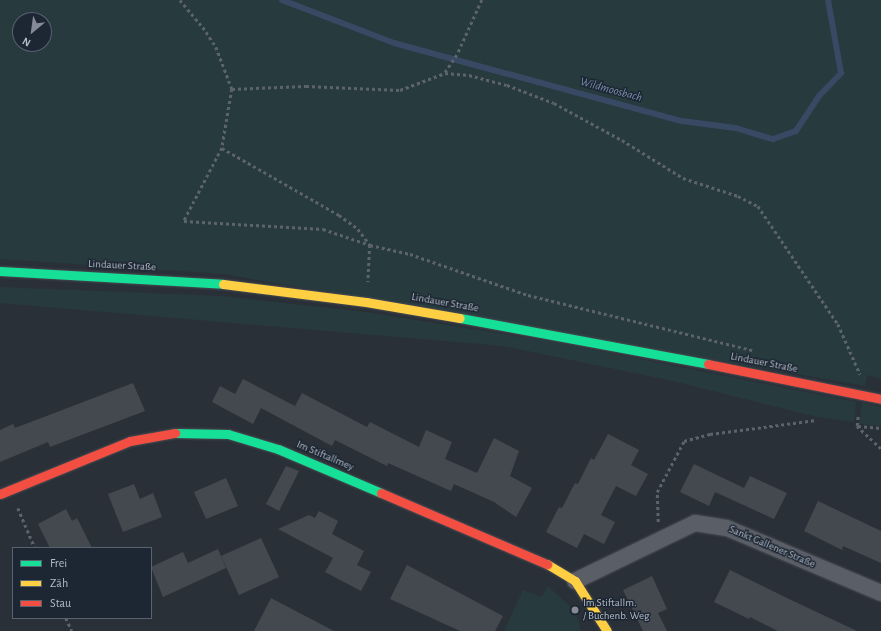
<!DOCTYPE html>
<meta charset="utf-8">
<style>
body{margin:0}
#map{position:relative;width:881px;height:631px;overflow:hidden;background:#2a3038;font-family:"Alegreya Sans",sans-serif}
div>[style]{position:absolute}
.green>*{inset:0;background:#273a3e}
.stream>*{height:6px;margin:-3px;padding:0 3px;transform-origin:3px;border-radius:3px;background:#384963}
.building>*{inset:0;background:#444950}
.path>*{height:2.5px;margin-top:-1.25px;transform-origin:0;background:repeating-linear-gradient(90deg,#5d636a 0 3px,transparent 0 6px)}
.roads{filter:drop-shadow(0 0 1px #484c53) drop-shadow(0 0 1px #484c53)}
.street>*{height:16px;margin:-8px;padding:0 8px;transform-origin:8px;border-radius:8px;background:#5a5e66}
.fast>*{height:9px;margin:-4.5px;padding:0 4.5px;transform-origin:4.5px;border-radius:4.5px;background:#16e098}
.slow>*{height:9px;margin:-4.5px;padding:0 4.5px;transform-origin:4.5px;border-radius:4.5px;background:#ffcf43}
.jam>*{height:9px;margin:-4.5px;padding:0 4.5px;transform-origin:4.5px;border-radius:4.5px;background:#f24e42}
.dots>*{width:11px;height:11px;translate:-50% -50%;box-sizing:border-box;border:2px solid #1d2633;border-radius:50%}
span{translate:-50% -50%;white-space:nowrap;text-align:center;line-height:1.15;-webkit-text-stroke:3px #1d2633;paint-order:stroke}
.street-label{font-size:11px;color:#b4bcc9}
.poi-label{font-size:11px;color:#b4bcc9}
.left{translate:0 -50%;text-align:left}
.water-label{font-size:12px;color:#7c92b1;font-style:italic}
.legend{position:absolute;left:12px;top:547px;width:140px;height:72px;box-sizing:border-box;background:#1d2633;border:1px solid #59626f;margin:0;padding:5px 7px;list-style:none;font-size:12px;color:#b4bcc9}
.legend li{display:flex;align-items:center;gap:8px;height:20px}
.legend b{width:20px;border:1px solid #59626f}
.north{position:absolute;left:12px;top:12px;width:40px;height:40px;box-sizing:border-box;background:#1d2633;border:1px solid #59626f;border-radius:50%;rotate:209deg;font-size:11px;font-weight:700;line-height:16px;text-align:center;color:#b4bcc9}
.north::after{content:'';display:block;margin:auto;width:14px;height:18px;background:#848b96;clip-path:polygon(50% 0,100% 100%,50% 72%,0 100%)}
</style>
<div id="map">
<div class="green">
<i style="clip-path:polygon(evenodd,0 0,881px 0,881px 379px,867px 375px,865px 386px,223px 274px,0 259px,0 0,20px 20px,44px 20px,44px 44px,20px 44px,20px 20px)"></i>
<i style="clip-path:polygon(0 287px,221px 296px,366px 312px,560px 343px,856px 402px,854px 422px,817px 417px,673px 381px,503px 346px,0 303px)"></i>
<i style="clip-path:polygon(862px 403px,881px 407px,881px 426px,859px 424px)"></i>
<i style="clip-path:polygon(548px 586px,575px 611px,581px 631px,504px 631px,523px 590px,541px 597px)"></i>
</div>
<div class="stream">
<i style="left:282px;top:0;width:120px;rotate:21deg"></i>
<i style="left:394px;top:43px;width:298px;rotate:15.2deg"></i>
<i style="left:682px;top:121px;width:54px;rotate:7.4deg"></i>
<i style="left:736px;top:128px;width:39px;rotate:17deg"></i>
<i style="left:773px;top:139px;width:24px;rotate:-19deg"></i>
<i style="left:796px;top:131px;width:42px;rotate:-56.7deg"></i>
<i style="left:819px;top:96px;width:32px;rotate:-46deg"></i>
<i style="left:841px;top:73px;width:74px;rotate:-100.1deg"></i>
</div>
<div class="building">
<i style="clip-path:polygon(243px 379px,295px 406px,302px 393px,367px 427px,370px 422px,419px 447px,426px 430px,452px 442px,445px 459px,477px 473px,494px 438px,519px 451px,510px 476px,532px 488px,516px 517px,494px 502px,454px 484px,451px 491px,388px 463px,387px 466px,335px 440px,332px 446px,261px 408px,253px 424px,212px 402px,220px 386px,235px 394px)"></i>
<i style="clip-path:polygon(133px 383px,145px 411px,50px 447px,48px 442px,0 462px,0 430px,13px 424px,15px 428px)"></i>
<i style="clip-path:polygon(608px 434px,639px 450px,631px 465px,648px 474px,636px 496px,616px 486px,601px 515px,615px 522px,604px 544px,584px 534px,577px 548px,546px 532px,559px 507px,562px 508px,575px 483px,578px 484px,591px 458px,594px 460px)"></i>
<i style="clip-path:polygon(694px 464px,744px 488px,750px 476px,787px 493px,774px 519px,715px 492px,709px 506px,680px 492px)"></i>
<i style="clip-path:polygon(286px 466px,299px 471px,279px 511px,266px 504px)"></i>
<i style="clip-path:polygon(226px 478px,238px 506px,206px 519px,194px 492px)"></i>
<i style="clip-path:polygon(134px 484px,140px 499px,153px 493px,162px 517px,123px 532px,108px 494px)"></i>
<i style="clip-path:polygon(818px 501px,881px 531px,881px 563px,843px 546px,842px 550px,804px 531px)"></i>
<i style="clip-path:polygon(66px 509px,72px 521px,77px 518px,92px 548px,50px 548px,38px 524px)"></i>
<i style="clip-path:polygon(319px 511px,338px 521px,332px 534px,364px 551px,357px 565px,371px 572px,361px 591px,325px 572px,333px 558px,278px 529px,309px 515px,315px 518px)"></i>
<i style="clip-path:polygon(261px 538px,279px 577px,239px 595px,221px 556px)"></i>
<i style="clip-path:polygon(218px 549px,226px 568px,163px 597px,151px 567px,183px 552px,188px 563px)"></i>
<i style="clip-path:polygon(407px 565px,503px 616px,495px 631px,460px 631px,390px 599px)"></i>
<i style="clip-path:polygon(730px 570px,789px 599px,857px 631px,778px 631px,750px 617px,749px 619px,714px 602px)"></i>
<i style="clip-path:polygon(652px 576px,667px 609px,658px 613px,667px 631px,643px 631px,623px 590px)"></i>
<i style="clip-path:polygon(271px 598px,334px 631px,254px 631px)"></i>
</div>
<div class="path">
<i style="left:180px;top:0;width:35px;rotate:50deg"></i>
<i style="left:203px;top:27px;width:24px;rotate:57deg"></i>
<i style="left:216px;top:47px;width:45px;rotate:69.1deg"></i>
<i style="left:232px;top:89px;width:60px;rotate:99.6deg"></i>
<i style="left:222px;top:148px;width:82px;rotate:117.5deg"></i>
<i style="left:184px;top:221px;width:139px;rotate:3.3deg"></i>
<i style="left:323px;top:229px;width:50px;rotate:18.8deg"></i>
<i style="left:370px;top:245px;width:41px;rotate:12.7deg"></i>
<i style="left:410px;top:254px;width:125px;rotate:19.2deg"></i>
<i style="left:528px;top:295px;width:231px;rotate:13.8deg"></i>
<i style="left:482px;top:0;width:60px;rotate:114.4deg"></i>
<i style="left:457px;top:55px;width:22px;rotate:124deg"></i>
<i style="left:445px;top:73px;width:24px;rotate:5deg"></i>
<i style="left:469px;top:75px;width:39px;rotate:15deg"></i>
<i style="left:507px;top:85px;width:50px;rotate:21deg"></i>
<i style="left:554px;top:103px;width:77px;rotate:28.6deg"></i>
<i style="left:622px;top:140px;width:72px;rotate:31.9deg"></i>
<i style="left:683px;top:178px;width:58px;rotate:18.1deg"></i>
<i style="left:738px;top:196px;width:22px;rotate:27deg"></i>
<i style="left:758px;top:206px;width:143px;rotate:55.9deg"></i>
<i style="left:838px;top:324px;width:55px;rotate:66.3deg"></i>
<i style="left:232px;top:89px;width:74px;rotate:-2.3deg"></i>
<i style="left:306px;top:86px;width:94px;rotate:2.4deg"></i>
<i style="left:400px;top:90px;width:48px;rotate:-20.7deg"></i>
<i style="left:222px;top:148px;width:135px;rotate:29.8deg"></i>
<i style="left:339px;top:215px;width:24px;rotate:36deg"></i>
<i style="left:358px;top:229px;width:20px;rotate:53deg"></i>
<i style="left:370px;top:245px;width:37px;rotate:93deg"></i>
<i style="left:857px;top:426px;width:11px;rotate:-85deg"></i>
<i style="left:857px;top:426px;width:33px;rotate:43deg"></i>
<i style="left:858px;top:426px;width:23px;rotate:5deg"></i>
<i style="left:18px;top:508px;width:43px;rotate:67deg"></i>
<i style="left:658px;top:522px;width:30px;rotate:-92deg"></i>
<i style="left:657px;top:492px;width:58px;rotate:-62.1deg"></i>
<i style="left:684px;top:441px;width:27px;rotate:-15deg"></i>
<i style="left:710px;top:434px;width:107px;rotate:-7.5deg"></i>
<i style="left:66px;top:618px;width:14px;rotate:65deg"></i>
</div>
<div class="roads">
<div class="street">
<i style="left:575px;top:581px;width:133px;rotate:-25.8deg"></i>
<i style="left:695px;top:523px;width:32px;rotate:9deg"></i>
<i style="left:727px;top:528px;width:167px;rotate:22.9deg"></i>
</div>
<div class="fast">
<i style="left:0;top:271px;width:223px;rotate:3.3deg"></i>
<i style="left:460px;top:318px;width:252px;rotate:10.5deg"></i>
<i style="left:175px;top:433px;width:53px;rotate:1.1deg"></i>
<i style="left:228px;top:434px;width:52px;rotate:16.7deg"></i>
<i style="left:278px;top:449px;width:112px;rotate:23.1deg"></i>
</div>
<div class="slow">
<i style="left:223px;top:284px;width:144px;rotate:7.2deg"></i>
<i style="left:366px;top:302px;width:95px;rotate:9.7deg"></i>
<i style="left:547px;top:564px;width:33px;rotate:31deg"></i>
<i style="left:575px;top:581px;width:59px;rotate:57.4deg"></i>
</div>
<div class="jam">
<i style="left:708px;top:364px;width:177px;rotate:11.4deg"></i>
<i style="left:381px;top:493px;width:181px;rotate:23.2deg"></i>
<i style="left:0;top:494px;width:140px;rotate:-22.2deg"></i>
<i style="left:130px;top:441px;width:46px;rotate:-10.1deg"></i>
</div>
</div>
<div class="dots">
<i style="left:575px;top:610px;background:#848b96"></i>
</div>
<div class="street-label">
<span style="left:122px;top:266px;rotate:3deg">Lindauer Straße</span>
<span style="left:445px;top:303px;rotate:10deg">Lindauer Straße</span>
<span style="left:764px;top:363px;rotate:11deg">Lindauer Straße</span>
<span style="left:325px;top:456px;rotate:23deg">Im Stiftallmey</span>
<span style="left:772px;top:547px;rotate:23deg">Sankt Gallener Straße</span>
</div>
<div class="poi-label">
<span class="left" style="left:583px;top:610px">Im Stiftallm.<br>/ Buchenb. Weg</span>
</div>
<div class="water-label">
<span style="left:611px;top:90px;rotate:15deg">Wildmoosbach</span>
</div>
<ul class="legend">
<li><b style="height:5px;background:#16e098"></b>Frei</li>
<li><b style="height:5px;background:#ffcf43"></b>Zäh</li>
<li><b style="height:5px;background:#f24e42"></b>Stau</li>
</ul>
<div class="north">N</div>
</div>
